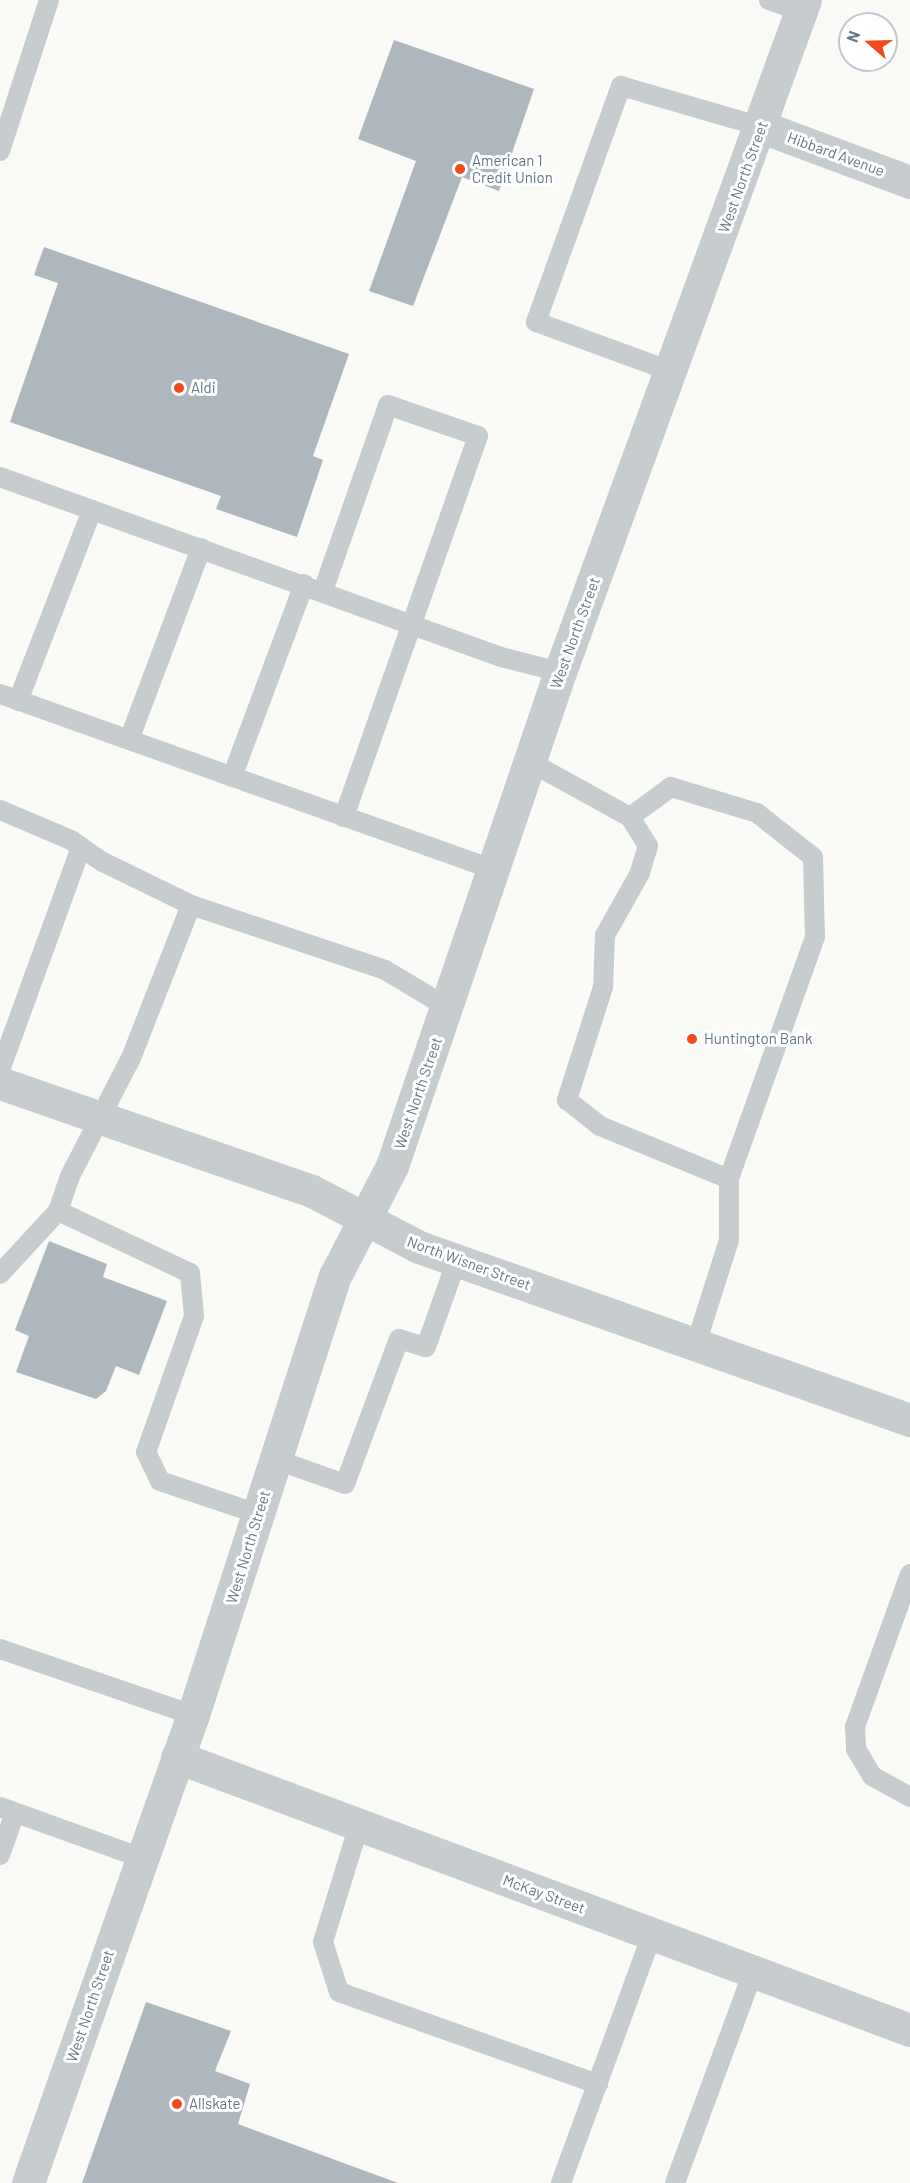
<!DOCTYPE html>
<style>
body{margin:0}
#map{position:relative;width:910px;height:2183px;overflow:hidden;background:#fafaf7;font-family:Barlow,sans-serif}
div>[style]{position:absolute}
.building>*{inset:0;background:#adb7bd}
.service>*{height:20px;margin:-10px;padding:0 10px;transform-origin:10px;border-radius:10px;background:#c7cccf}
.minor>*{height:33px;margin:-16.5px;padding:0 16.5px;transform-origin:16.5px;border-radius:16.5px;background:#c7cccf}
.tertiary>*{height:33px;margin:-16.5px;padding:0 16.5px;transform-origin:16.5px;border-radius:16.5px;background:#c7cccf}
.dots>*{width:16px;height:16px;translate:-50% -50%;box-sizing:border-box;border:3px solid #fff;border-radius:50%}
span{translate:-50% -50%;white-space:nowrap;text-align:center;line-height:1.15;-webkit-text-stroke:6px #fff;paint-order:stroke}
.street-label{font-size:15px;color:#627785}
.poi-label{font-size:15px;color:#627785}
.left{translate:0 -50%;text-align:left}
.north{position:absolute;left:838px;top:12px;width:60px;height:60px;box-sizing:border-box;background:#fff;border:2px solid #c0c9ce;border-radius:50%;rotate:290deg;font-size:16px;font-weight:700;line-height:24px;text-align:center;color:#627785}
.north::after{content:'';display:block;margin:auto;width:21px;height:27px;background:#f4491d;clip-path:polygon(50% 0,100% 100%,50% 72%,0 100%)}
</style>
<div id="map">
<div class="building">
<i style="clip-path:polygon(394px 40px,534px 89px,499px 191px,462px 177px,413px 306px,369px 291px,416px 161px,358px 139px)"></i>
<i style="clip-path:polygon(44px 247px,349px 354px,313px 456px,323px 460px,297px 537px,216px 509px,221px 496px,10px 422px,58px 283px,34px 275px)"></i>
<i style="clip-path:polygon(49px 1241px,107px 1264px,103px 1277px,167px 1301px,139px 1375px,116px 1366px,106px 1391px,96px 1399px,16px 1372px,29px 1336px,15px 1330px)"></i>
<i style="clip-path:polygon(146px 2002px,231px 2031px,215px 2071px,250px 2084px,238px 2124px,398px 2183px,82px 2183px)"></i>
</div>
<div class="service">
<i style="left:769px;top:0;width:34px;rotate:19deg"></i>
<i style="left:0;top:151px;width:159px;rotate:-72deg"></i>
<i style="left:673px;top:372px;width:146px;rotate:-159.9deg"></i>
<i style="left:536px;top:322px;width:251px;rotate:-70.2deg"></i>
<i style="left:621px;top:86px;width:147px;rotate:16.2deg"></i>
<i style="left:0;top:477px;width:532px;rotate:19.76deg"></i>
<i style="left:501px;top:657px;width:61px;rotate:14.3deg"></i>
<i style="left:323px;top:591px;width:197px;rotate:-70.7deg"></i>
<i style="left:388px;top:405px;width:95px;rotate:19deg"></i>
<i style="left:478px;top:436px;width:404px;rotate:109.4deg"></i>
<i style="left:0;top:694px;width:522px;rotate:19.58deg"></i>
<i style="left:18px;top:701px;width:205px;rotate:-68.8deg"></i>
<i style="left:129px;top:740px;width:205px;rotate:-69.4deg"></i>
<i style="left:530px;top:762px;width:114px;rotate:28.8deg"></i>
<i style="left:630px;top:817px;width:34px;rotate:58deg"></i>
<i style="left:648px;top:846px;width:28px;rotate:107deg"></i>
<i style="left:640px;top:873px;width:71px;rotate:119.4deg"></i>
<i style="left:605px;top:935px;width:52px;rotate:92.2deg"></i>
<i style="left:603px;top:987px;width:119px;rotate:107.7deg"></i>
<i style="left:567px;top:1100px;width:42px;rotate:38.2deg"></i>
<i style="left:600px;top:1126px;width:139px;rotate:22.3deg"></i>
<i style="left:729px;top:1179px;width:61px;rotate:90deg"></i>
<i style="left:729px;top:1240px;width:106px;rotate:107.6deg"></i>
<i style="left:232px;top:777px;width:206px;rotate:-69.5deg"></i>
<i style="left:0;top:810px;width:77px;rotate:22.9deg"></i>
<i style="left:71px;top:840px;width:39px;rotate:35deg"></i>
<i style="left:103px;top:862px;width:98px;rotate:26deg"></i>
<i style="left:191px;top:905px;width:205px;rotate:18.5deg"></i>
<i style="left:385px;top:970px;width:72px;rotate:30.8deg"></i>
<i style="left:630px;top:817px;width:51px;rotate:-36.2deg"></i>
<i style="left:671px;top:787px;width:90px;rotate:16.8deg"></i>
<i style="left:757px;top:813px;width:71px;rotate:38.2deg"></i>
<i style="left:813px;top:857px;width:80px;rotate:88.6deg"></i>
<i style="left:815px;top:937px;width:257px;rotate:109.6deg"></i>
<i style="left:0;top:1070px;width:237px;rotate:-70deg"></i>
<i style="left:58px;top:1211px;width:146px;rotate:25.2deg"></i>
<i style="left:190px;top:1273px;width:43px;rotate:84.7deg"></i>
<i style="left:194px;top:1316px;width:144px;rotate:109.4deg"></i>
<i style="left:146px;top:1452px;width:32px;rotate:64deg"></i>
<i style="left:160px;top:1481px;width:107px;rotate:18.6deg"></i>
<i style="left:0;top:1274px;width:86px;rotate:-47.4deg"></i>
<i style="left:58px;top:1211px;width:37px;rotate:-71deg"></i>
<i style="left:70px;top:1176px;width:133px;rotate:-62.7deg"></i>
<i style="left:131px;top:1058px;width:164px;rotate:-68.6deg"></i>
<i style="left:274px;top:1459px;width:75px;rotate:19.4deg"></i>
<i style="left:345px;top:1484px;width:155px;rotate:-69.6deg"></i>
<i style="left:399px;top:1339px;width:28px;rotate:17deg"></i>
<i style="left:426px;top:1347px;width:92px;rotate:-70.4deg"></i>
<i style="left:910px;top:1574px;width:163px;rotate:109.8deg"></i>
<i style="left:855px;top:1727px;width:22px;rotate:87deg"></i>
<i style="left:856px;top:1749px;width:31px;rotate:59deg"></i>
<i style="left:872px;top:1776px;width:43px;rotate:28.9deg"></i>
<i style="left:0;top:1649px;width:204px;rotate:18.9deg"></i>
<i style="left:0;top:1807px;width:151px;rotate:19.8deg"></i>
<i style="left:359px;top:1825px;width:122px;rotate:107.1deg"></i>
<i style="left:323px;top:1942px;width:52px;rotate:72.3deg"></i>
<i style="left:339px;top:1992px;width:275px;rotate:19.6deg"></i>
<i style="left:0;top:1855px;width:45px;rotate:-70.3deg"></i>
<i style="left:561px;top:2183px;width:265px;rotate:-69.9deg"></i>
<i style="left:675px;top:2183px;width:225px;rotate:-69.7deg"></i>
</div>
<div class="minor">
<i style="left:762px;top:127px;width:158px;rotate:20.4deg"></i>
<i style="left:177px;top:1757px;width:782px;rotate:20.43deg"></i>
<i style="left:28px;top:2183px;width:496px;rotate:-70.6deg"></i>
<i style="left:193px;top:1715px;width:461px;rotate:-72.1deg"></i>
<i style="left:335px;top:1276px;width:124px;rotate:-62.6deg"></i>
<i style="left:392px;top:1166px;width:522px;rotate:-71.22deg"></i>
<i style="left:560px;top:672px;width:715px;rotate:-69.97deg"></i>
</div>
<div class="tertiary">
<i style="left:0;top:1083px;width:330px;rotate:19.1deg"></i>
<i style="left:312px;top:1191px;width:121px;rotate:27.6deg"></i>
<i style="left:419px;top:1247px;width:521px;rotate:19.41deg"></i>
</div>
<div class="dots">
<i style="left:460px;top:169px;background:#f4491d"></i>
<i style="left:179px;top:388px;background:#f4491d"></i>
<i style="left:692px;top:1039px;background:#f4491d"></i>
<i style="left:177px;top:2104px;background:#f4491d"></i>
</div>
<div class="street-label">
<span style="left:836px;top:154px;rotate:20deg">Hibbard Avenue</span>
<span style="left:743px;top:177px;rotate:-70deg">West North Street</span>
<span style="left:575px;top:633px;rotate:-70deg">West North Street</span>
<span style="left:418px;top:1093px;rotate:-71deg">West North Street</span>
<span style="left:469px;top:1263px;rotate:20deg">North Wisner Street</span>
<span style="left:248px;top:1547px;rotate:-73deg">West North Street</span>
<span style="left:544px;top:1894px;rotate:20deg">McKay Street</span>
<span style="left:90px;top:2006px;rotate:-71deg">West North Street</span>
</div>
<div class="poi-label">
<span class="left" style="left:472px;top:169px">American 1<br>Credit Union</span>
<span class="left" style="left:191px;top:388px">Aldi</span>
<span class="left" style="left:704px;top:1039px">Huntington Bank</span>
<span class="left" style="left:189px;top:2104px">Allskate</span>
</div>
<div class="north">N</div>
</div>
